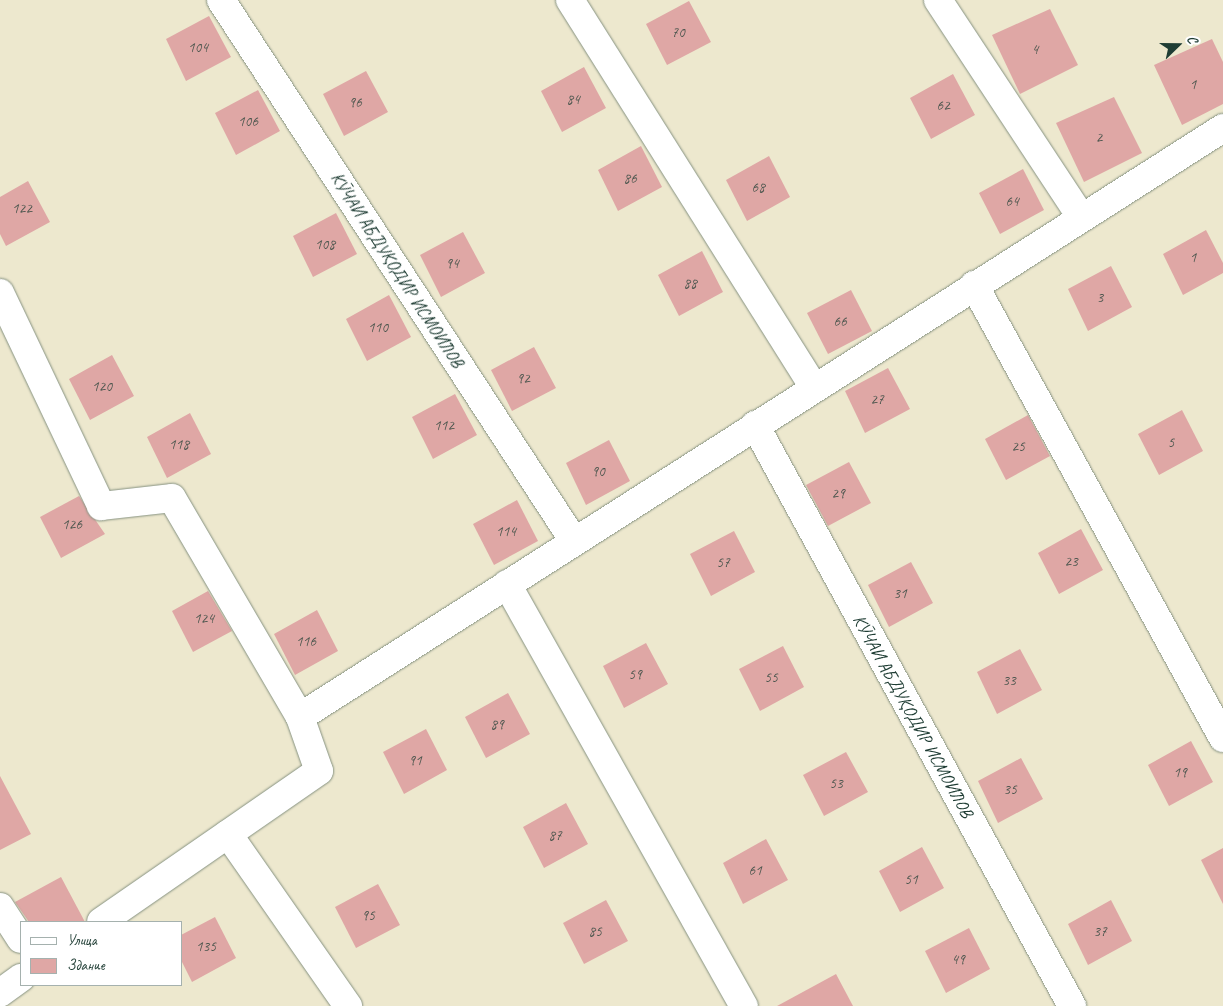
<!DOCTYPE html>
<meta charset="utf-8">
<style>
body{margin:0}
#map{position:relative;width:1223px;height:1006px;overflow:hidden;background:#ede8ce;font-family:Caveat,sans-serif}
div>[style]{position:absolute}
.building>*{inset:0;background:#dfa7a5}
.roads{filter:drop-shadow(0 0 1px #869281) drop-shadow(0 0 1px #869281)}
.minor>*{height:28px;margin:-14px;padding:0 14px;transform-origin:14px;border-radius:14px;background:#fff}
span{translate:-50% -50%;white-space:nowrap;text-align:center;line-height:1.15;-webkit-text-stroke:4.5px #fff;paint-order:stroke}
.number-label{font-size:15px;color:#4f5850}
.number-label span{-webkit-text-stroke-width:0}
.street-label{font-size:18px;color:#1f3d34}
.legend{position:absolute;left:20px;top:921px;width:162px;height:65px;box-sizing:border-box;background:#fff;border:1px solid #a5b1ae;margin:0;padding:6px 9px;list-style:none;font-size:15px;color:#1f3d34}
.legend li{display:flex;align-items:center;gap:10px;height:25px}
.legend b{width:25px;border:1px solid #a5b1ae}
.north{position:absolute;left:1153px;top:20px;width:50px;height:50px;-webkit-text-stroke:4px #fff;paint-order:stroke;rotate:68deg;font-size:14px;font-weight:700;line-height:20px;text-align:center;color:#1f3d34}
.north::after{content:'';display:block;margin:auto;width:18px;height:22px;background:#1f3d34;clip-path:polygon(50% 0,100% 100%,50% 72%,0 100%)}
</style>
<div id="map">
<div class="building">
<i style="clip-path:polygon(689px 1px,711px 42px,667px 65px,646px 24px)"></i>
<i style="clip-path:polygon(1050px 9px,1078px 65px,1020px 94px,992px 35px)"></i>
<i style="clip-path:polygon(209px 16px,231px 57px,186px 81px,166px 39px)"></i>
<i style="clip-path:polygon(1212px 39px,1223px 62px,1223px 104px,1182px 125px,1154px 65px)"></i>
<i style="clip-path:polygon(584px 67px,606px 108px,562px 132px,541px 91px)"></i>
<i style="clip-path:polygon(366px 71px,388px 112px,344px 136px,323px 94px)"></i>
<i style="clip-path:polygon(953px 74px,975px 115px,931px 139px,910px 98px)"></i>
<i style="clip-path:polygon(258px 90px,280px 131px,236px 155px,215px 113px)"></i>
<i style="clip-path:polygon(1114px 97px,1142px 153px,1084px 182px,1056px 123px)"></i>
<i style="clip-path:polygon(641px 146px,662px 187px,618px 211px,598px 170px)"></i>
<i style="clip-path:polygon(769px 156px,790px 197px,747px 221px,726px 180px)"></i>
<i style="clip-path:polygon(1023px 169px,1044px 210px,1000px 234px,979px 193px)"></i>
<i style="clip-path:polygon(28px 181px,50px 222px,6px 246px,0 234px,0 197px)"></i>
<i style="clip-path:polygon(336px 213px,357px 254px,313px 277px,293px 236px)"></i>
<i style="clip-path:polygon(1206px 230px,1223px 263px,1223px 273px,1183px 295px,1163px 254px)"></i>
<i style="clip-path:polygon(463px 232px,485px 273px,441px 297px,420px 255px)"></i>
<i style="clip-path:polygon(702px 251px,723px 292px,679px 316px,658px 275px)"></i>
<i style="clip-path:polygon(1111px 266px,1132px 307px,1088px 331px,1068px 289px)"></i>
<i style="clip-path:polygon(851px 290px,872px 331px,828px 354px,807px 313px)"></i>
<i style="clip-path:polygon(389px 295px,411px 337px,367px 361px,346px 319px)"></i>
<i style="clip-path:polygon(534px 347px,556px 388px,512px 411px,491px 370px)"></i>
<i style="clip-path:polygon(112px 355px,134px 396px,90px 420px,69px 379px)"></i>
<i style="clip-path:polygon(888px 368px,910px 409px,865px 433px,845px 391px)"></i>
<i style="clip-path:polygon(455px 394px,477px 435px,433px 459px,412px 417px)"></i>
<i style="clip-path:polygon(1182px 410px,1203px 451px,1159px 475px,1138px 434px)"></i>
<i style="clip-path:polygon(190px 413px,211px 454px,167px 478px,147px 437px)"></i>
<i style="clip-path:polygon(1028px 415px,1050px 456px,1006px 480px,985px 439px)"></i>
<i style="clip-path:polygon(609px 440px,630px 481px,586px 505px,566px 463px)"></i>
<i style="clip-path:polygon(849px 462px,871px 503px,828px 526px,806px 485px)"></i>
<i style="clip-path:polygon(79px 496px,105px 534px,61px 558px,40px 517px)"></i>
<i style="clip-path:polygon(517px 500px,538px 541px,494px 565px,473px 524px)"></i>
<i style="clip-path:polygon(1081px 529px,1103px 570px,1059px 594px,1038px 553px)"></i>
<i style="clip-path:polygon(734px 531px,755px 572px,711px 596px,690px 554px)"></i>
<i style="clip-path:polygon(911px 562px,933px 603px,889px 627px,868px 585px)"></i>
<i style="clip-path:polygon(208px 591px,232px 631px,193px 652px,172px 611px)"></i>
<i style="clip-path:polygon(317px 610px,338px 651px,295px 675px,274px 634px)"></i>
<i style="clip-path:polygon(646px 643px,668px 684px,624px 708px,603px 666px)"></i>
<i style="clip-path:polygon(783px 646px,804px 687px,760px 711px,739px 669px)"></i>
<i style="clip-path:polygon(1020px 649px,1042px 690px,997px 714px,977px 672px)"></i>
<i style="clip-path:polygon(508px 693px,530px 734px,486px 758px,465px 717px)"></i>
<i style="clip-path:polygon(426px 729px,447px 770px,404px 794px,383px 752px)"></i>
<i style="clip-path:polygon(1191px 741px,1213px 782px,1169px 806px,1148px 765px)"></i>
<i style="clip-path:polygon(846px 752px,868px 792px,824px 816px,803px 775px)"></i>
<i style="clip-path:polygon(1021px 758px,1043px 799px,998px 823px,978px 781px)"></i>
<i style="clip-path:polygon(0 776px,31px 834px,0 850px)"></i>
<i style="clip-path:polygon(566px 803px,588px 844px,544px 868px,523px 827px)"></i>
<i style="clip-path:polygon(766px 839px,788px 880px,743px 904px,723px 863px)"></i>
<i style="clip-path:polygon(922px 847px,944px 888px,900px 912px,879px 871px)"></i>
<i style="clip-path:polygon(1223px 848px,1223px 904px,1201px 860px)"></i>
<i style="clip-path:polygon(61px 877px,85px 922px,29px 922px,15px 902px)"></i>
<i style="clip-path:polygon(378px 884px,400px 925px,356px 948px,335px 907px)"></i>
<i style="clip-path:polygon(606px 900px,628px 941px,584px 964px,563px 923px)"></i>
<i style="clip-path:polygon(1111px 900px,1132px 941px,1088px 965px,1068px 924px)"></i>
<i style="clip-path:polygon(215px 917px,236px 958px,192px 982px,181px 960px,181px 935px)"></i>
<i style="clip-path:polygon(969px 928px,990px 969px,946px 993px,925px 951px)"></i>
<i style="clip-path:polygon(836px 974px,853px 1006px,777px 1006px)"></i>
</div>
<div class="roads">
<div class="minor">
<i style="left:221px;top:0;width:646px;rotate:56.88deg"></i>
<i style="left:570px;top:0;width:457px;rotate:57.8deg"></i>
<i style="left:938px;top:0;width:260px;rotate:56.6deg"></i>
<i style="left:974px;top:285px;width:517px;rotate:61.2deg"></i>
<i style="left:0;top:293px;width:236px;rotate:64.6deg"></i>
<i style="left:101px;top:506px;width:71px;rotate:-6.4deg"></i>
<i style="left:172px;top:498px;width:254px;rotate:59.7deg"></i>
<i style="left:300px;top:717px;width:57px;rotate:70.6deg"></i>
<i style="left:319px;top:771px;width:265px;rotate:145.3deg"></i>
<i style="left:755px;top:425px;width:662px;rotate:61.38deg"></i>
<i style="left:507px;top:584px;width:484px;rotate:60.7deg"></i>
<i style="left:300px;top:717px;width:1095px;rotate:-32.54deg"></i>
<i style="left:228px;top:834px;width:210px;rotate:55.1deg"></i>
<i style="left:0;top:907px;width:38px;rotate:57deg"></i>
<i style="left:0;top:993px;width:26px;rotate:-36deg"></i>
</div>
</div>
<div class="number-label">
<span style="left:678px;top:33px">70</span>
<span style="left:198px;top:48px">104</span>
<span style="left:1035px;top:50px">4</span>
<span style="left:1193px;top:85px">1</span>
<span style="left:573px;top:100px">84</span>
<span style="left:355px;top:103px">96</span>
<span style="left:943px;top:106px">62</span>
<span style="left:248px;top:122px">106</span>
<span style="left:1099px;top:138px">2</span>
<span style="left:630px;top:179px">86</span>
<span style="left:758px;top:188px">68</span>
<span style="left:1012px;top:202px">64</span>
<span style="left:22px;top:209px">122</span>
<span style="left:325px;top:245px">108</span>
<span style="left:1193px;top:258px">1</span>
<span style="left:452px;top:264px">94</span>
<span style="left:690px;top:284px">88</span>
<span style="left:1100px;top:298px">3</span>
<span style="left:840px;top:322px">66</span>
<span style="left:378px;top:328px">110</span>
<span style="left:523px;top:379px">92</span>
<span style="left:102px;top:387px">120</span>
<span style="left:877px;top:400px">27</span>
<span style="left:444px;top:426px">112</span>
<span style="left:1171px;top:443px">5</span>
<span style="left:179px;top:445px">118</span>
<span style="left:1018px;top:447px">25</span>
<span style="left:598px;top:472px">90</span>
<span style="left:838px;top:494px">29</span>
<span style="left:72px;top:525px">126</span>
<span style="left:506px;top:532px">114</span>
<span style="left:1071px;top:562px">23</span>
<span style="left:723px;top:563px">57</span>
<span style="left:900px;top:594px">31</span>
<span style="left:204px;top:619px">124</span>
<span style="left:306px;top:642px">116</span>
<span style="left:635px;top:675px">59</span>
<span style="left:771px;top:678px">55</span>
<span style="left:1009px;top:681px">33</span>
<span style="left:497px;top:725px">89</span>
<span style="left:415px;top:761px">91</span>
<span style="left:1180px;top:773px">19</span>
<span style="left:836px;top:784px">53</span>
<span style="left:1010px;top:790px">35</span>
<span style="left:555px;top:836px">87</span>
<span style="left:755px;top:871px">61</span>
<span style="left:911px;top:880px">51</span>
<span style="left:368px;top:916px">95</span>
<span style="left:595px;top:932px">85</span>
<span style="left:1100px;top:932px">37</span>
<span style="left:206px;top:947px">135</span>
<span style="left:958px;top:960px">49</span>
</div>
<div class="street-label">
<span style="left:397px;top:270px;rotate:57deg">КӮЧАИ АБДУҚОДИР ИСМОИЛОВ</span>
<span style="left:913px;top:716px;rotate:61deg">КӮЧАИ АБДУҚОДИР ИСМОИЛОВ</span>
</div>
<ul class="legend">
<li><b style="height:6px;background:#fff"></b>Улица</li>
<li><b style="height:14px;background:#dfa7a5"></b>Здание</li>
</ul>
<div class="north">С</div>
</div>
